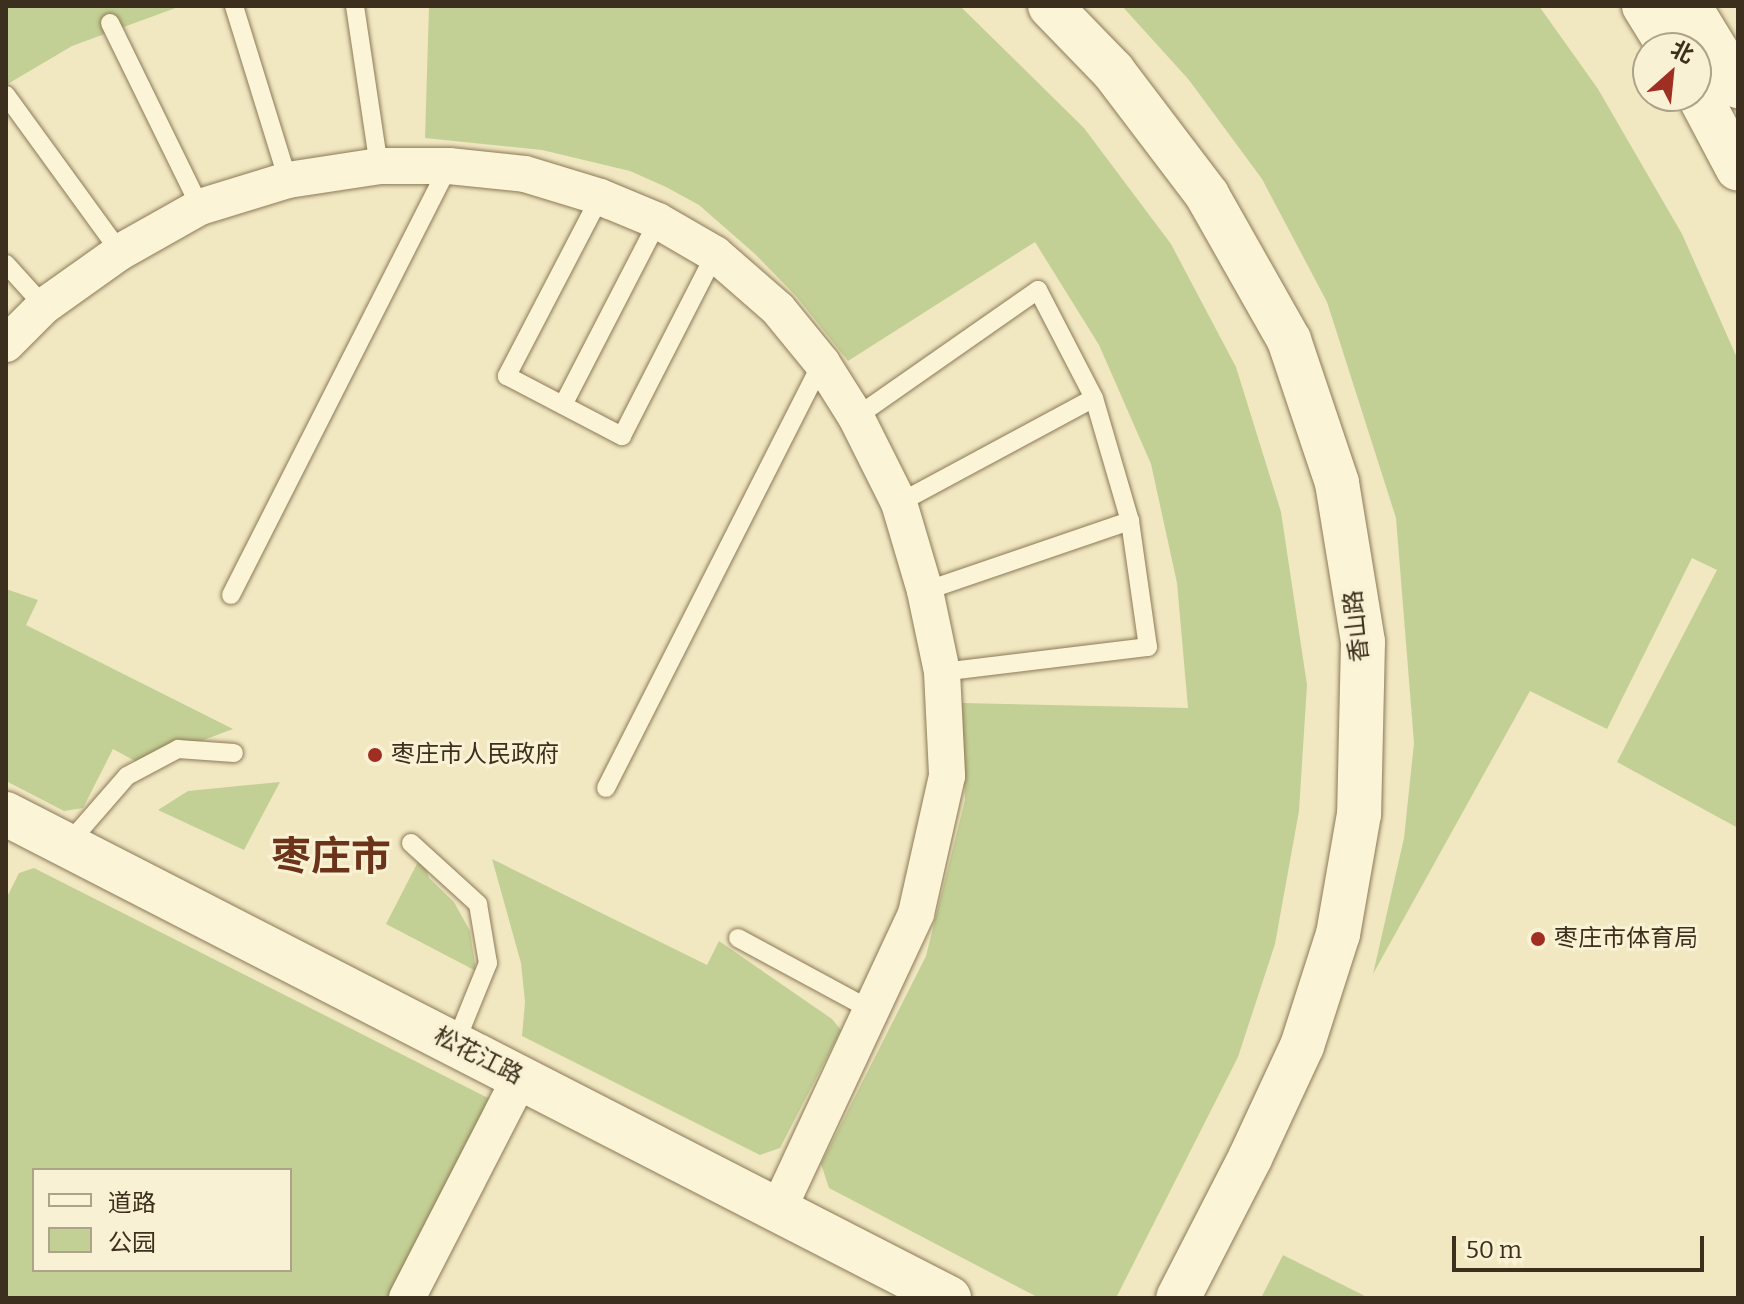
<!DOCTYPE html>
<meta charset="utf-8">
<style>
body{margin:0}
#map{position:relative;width:1744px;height:1304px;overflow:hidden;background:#f1e8c2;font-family:Bitter,"Noto Sans SC",serif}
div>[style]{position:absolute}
.green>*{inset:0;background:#c3d095}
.roads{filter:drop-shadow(0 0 2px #8d7a58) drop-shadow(0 0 2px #8d7a58)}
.lane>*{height:18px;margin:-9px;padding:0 9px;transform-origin:9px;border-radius:9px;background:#fbf4d6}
.street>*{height:36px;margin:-18px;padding:0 18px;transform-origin:18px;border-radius:18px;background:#fbf4d6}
.secondary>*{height:44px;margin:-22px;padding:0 22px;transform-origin:22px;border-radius:22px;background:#fbf4d6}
.dots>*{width:22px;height:22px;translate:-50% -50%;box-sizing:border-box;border:4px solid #f8f1d3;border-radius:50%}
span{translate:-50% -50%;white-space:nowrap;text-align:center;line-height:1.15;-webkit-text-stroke:6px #f8f1d3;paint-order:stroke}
.street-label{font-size:24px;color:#3c2f1d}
.poi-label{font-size:24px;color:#3c2f1d}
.left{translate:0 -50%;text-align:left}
.town-label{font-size:40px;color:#6b3319;font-weight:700}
.frame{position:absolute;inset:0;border:8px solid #3c2f1d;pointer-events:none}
.legend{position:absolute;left:32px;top:1168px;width:260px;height:104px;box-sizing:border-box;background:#f8f1d3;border:2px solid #ada38a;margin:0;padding:10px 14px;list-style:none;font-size:24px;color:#3c2f1d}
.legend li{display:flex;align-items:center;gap:16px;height:40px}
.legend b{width:40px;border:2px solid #ada38a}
.north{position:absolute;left:1632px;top:32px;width:80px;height:80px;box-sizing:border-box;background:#f8f1d3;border:2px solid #ada38a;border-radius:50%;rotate:27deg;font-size:22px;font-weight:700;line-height:32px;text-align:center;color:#3c2f1d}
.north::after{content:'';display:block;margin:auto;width:28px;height:36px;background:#a02f23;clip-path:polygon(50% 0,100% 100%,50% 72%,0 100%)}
.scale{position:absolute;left:1452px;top:1236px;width:252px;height:36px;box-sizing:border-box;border:4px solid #3c2f1d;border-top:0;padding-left:10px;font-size:24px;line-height:28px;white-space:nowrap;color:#3c2f1d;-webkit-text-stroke:6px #f8f1d3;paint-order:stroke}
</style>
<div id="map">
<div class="green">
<i style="clip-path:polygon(6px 6px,181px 6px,72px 46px,6px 85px)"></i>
<i style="clip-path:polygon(429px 6px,960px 6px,1084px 128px,1171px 244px,1236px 367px,1281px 512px,1307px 685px,1299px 811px,1275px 944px,1238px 1057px,1116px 1298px,1039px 1298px,829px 1188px,821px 1164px,926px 956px,965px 800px,962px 703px,1188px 708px,1177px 583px,1151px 464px,1099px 345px,1035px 242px,848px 361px,796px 296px,755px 254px,699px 205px,666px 187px,630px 171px,542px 150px,425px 138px)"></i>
<i style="clip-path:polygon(1122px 6px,1539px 6px,1598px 89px,1682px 234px,1738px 360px,1738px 828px,1617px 762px,1717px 570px,1692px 558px,1607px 729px,1530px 691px,1373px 974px,1404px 838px,1414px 743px,1396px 518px,1327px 302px,1262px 179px,1189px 80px)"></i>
<i style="clip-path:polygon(6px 589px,38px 600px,26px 625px,233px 729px,177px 750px,146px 767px,113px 749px,83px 808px,64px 811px,6px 781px)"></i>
<i style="clip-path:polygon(280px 782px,244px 850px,158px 810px,188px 791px)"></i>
<i style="clip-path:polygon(422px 854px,429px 878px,454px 902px,470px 931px,476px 971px,386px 924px)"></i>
<i style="clip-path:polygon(492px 859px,707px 965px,719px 941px,832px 1019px,841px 1030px,780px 1148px,760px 1155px,522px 1036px,525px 1002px,521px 963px)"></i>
<i style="clip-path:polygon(evenodd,34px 868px,492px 1100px,405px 1298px,6px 1298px,6px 899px,19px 873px,34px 868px,34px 1170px,290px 1170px,290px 1270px,34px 1270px,34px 1170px)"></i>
<i style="clip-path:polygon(1283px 1255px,1369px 1298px,1261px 1298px)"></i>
</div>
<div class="roads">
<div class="lane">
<i style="left:234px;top:6px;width:182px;rotate:72.8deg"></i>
<i style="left:355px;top:6px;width:162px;rotate:81.5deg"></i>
<i style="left:110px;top:23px;width:205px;rotate:63.9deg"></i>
<i style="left:6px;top:95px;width:194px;rotate:54deg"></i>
<i style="left:600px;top:197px;width:202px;rotate:117.5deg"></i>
<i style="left:507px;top:376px;width:130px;rotate:27.6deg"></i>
<i style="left:622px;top:436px;width:204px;rotate:-62.9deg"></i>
<i style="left:6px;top:264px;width:57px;rotate:47.9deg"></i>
<i style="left:563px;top:405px;width:207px;rotate:-62.7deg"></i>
<i style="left:856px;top:417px;width:222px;rotate:-34.9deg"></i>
<i style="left:1038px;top:290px;width:122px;rotate:62.6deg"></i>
<i style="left:1094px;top:398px;width:128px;rotate:73.7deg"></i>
<i style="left:1130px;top:521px;width:127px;rotate:81.9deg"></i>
<i style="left:1148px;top:647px;width:208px;rotate:173.1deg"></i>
<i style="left:899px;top:503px;width:221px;rotate:-28.3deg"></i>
<i style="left:925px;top:591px;width:217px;rotate:-18.9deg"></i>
<i style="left:231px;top:595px;width:481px;rotate:-63.1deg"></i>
<i style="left:606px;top:788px;width:477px;rotate:-63.1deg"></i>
<i style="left:411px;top:843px;width:91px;rotate:42.3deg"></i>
<i style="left:478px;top:904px;width:60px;rotate:80.4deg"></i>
<i style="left:488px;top:963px;width:87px;rotate:112.2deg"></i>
<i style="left:67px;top:845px;width:91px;rotate:-49deg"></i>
<i style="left:127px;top:776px;width:58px;rotate:-27.9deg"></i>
<i style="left:178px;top:749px;width:56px;rotate:4.1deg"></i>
<i style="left:738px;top:938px;width:153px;rotate:28.4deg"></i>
</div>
<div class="street">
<i style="left:6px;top:344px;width:54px;rotate:-45deg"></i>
<i style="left:44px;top:306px;width:93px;rotate:-35.4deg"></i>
<i style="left:120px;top:252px;width:92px;rotate:-29.4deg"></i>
<i style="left:200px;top:207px;width:92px;rotate:-17.1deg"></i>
<i style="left:288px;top:180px;width:92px;rotate:-8.7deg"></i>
<i style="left:379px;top:166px;width:70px"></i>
<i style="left:449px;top:166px;width:76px;rotate:6deg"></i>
<i style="left:525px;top:174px;width:78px;rotate:17deg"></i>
<i style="left:600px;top:197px;width:63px;rotate:22.5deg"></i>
<i style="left:658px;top:221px;width:66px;rotate:30.1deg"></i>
<i style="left:715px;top:254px;width:84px;rotate:41.1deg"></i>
<i style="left:778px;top:309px;width:70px;rotate:50.8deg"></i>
<i style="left:822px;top:363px;width:64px;rotate:57.8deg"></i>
<i style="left:856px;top:417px;width:96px;rotate:63.4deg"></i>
<i style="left:899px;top:503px;width:92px;rotate:73.5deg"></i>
<i style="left:925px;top:591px;width:83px;rotate:78.1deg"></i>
<i style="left:942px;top:672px;width:104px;rotate:87.2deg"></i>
<i style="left:947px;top:776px;width:141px;rotate:102.7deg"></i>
<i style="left:916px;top:914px;width:327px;rotate:115deg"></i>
<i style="left:407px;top:1298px;width:247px;rotate:-62.8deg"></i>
</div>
<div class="secondary">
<i style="left:1050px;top:6px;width:91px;rotate:45.9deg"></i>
<i style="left:1113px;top:71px;width:156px;rotate:52.8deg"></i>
<i style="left:1207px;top:195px;width:167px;rotate:60.5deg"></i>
<i style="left:1289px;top:340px;width:151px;rotate:71.4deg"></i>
<i style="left:1337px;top:483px;width:161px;rotate:80.7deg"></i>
<i style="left:1363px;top:642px;width:172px;rotate:91.3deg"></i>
<i style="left:1359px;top:814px;width:122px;rotate:99.9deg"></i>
<i style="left:1338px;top:934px;width:118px;rotate:107.8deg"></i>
<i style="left:1302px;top:1046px;width:123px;rotate:114.9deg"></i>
<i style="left:1250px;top:1158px;width:157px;rotate:117.2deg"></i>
<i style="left:1644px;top:6px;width:49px;rotate:58.2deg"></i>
<i style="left:1689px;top:6px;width:94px;rotate:58.5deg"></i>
<i style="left:1696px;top:90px;width:89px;rotate:62deg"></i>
<i style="left:6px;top:814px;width:1060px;rotate:27.17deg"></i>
</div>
</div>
<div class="dots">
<i style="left:375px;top:755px;background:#a02f23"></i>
<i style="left:1538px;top:939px;background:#a02f23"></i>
</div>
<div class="street-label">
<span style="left:1357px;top:626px;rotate:-96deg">香山路</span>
<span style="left:478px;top:1056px;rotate:27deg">松花江路</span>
</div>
<div class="poi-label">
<span class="left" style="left:391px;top:755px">枣庄市人民政府</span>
<span class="left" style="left:1554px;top:939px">枣庄市体育局</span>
</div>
<div class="town-label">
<span style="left:331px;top:857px">枣庄市</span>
</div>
<div class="frame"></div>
<ul class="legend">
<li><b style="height:10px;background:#fbf4d6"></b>道路</li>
<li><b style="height:22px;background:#c3d095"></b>公园</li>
</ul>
<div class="north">北</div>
<div class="scale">50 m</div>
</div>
